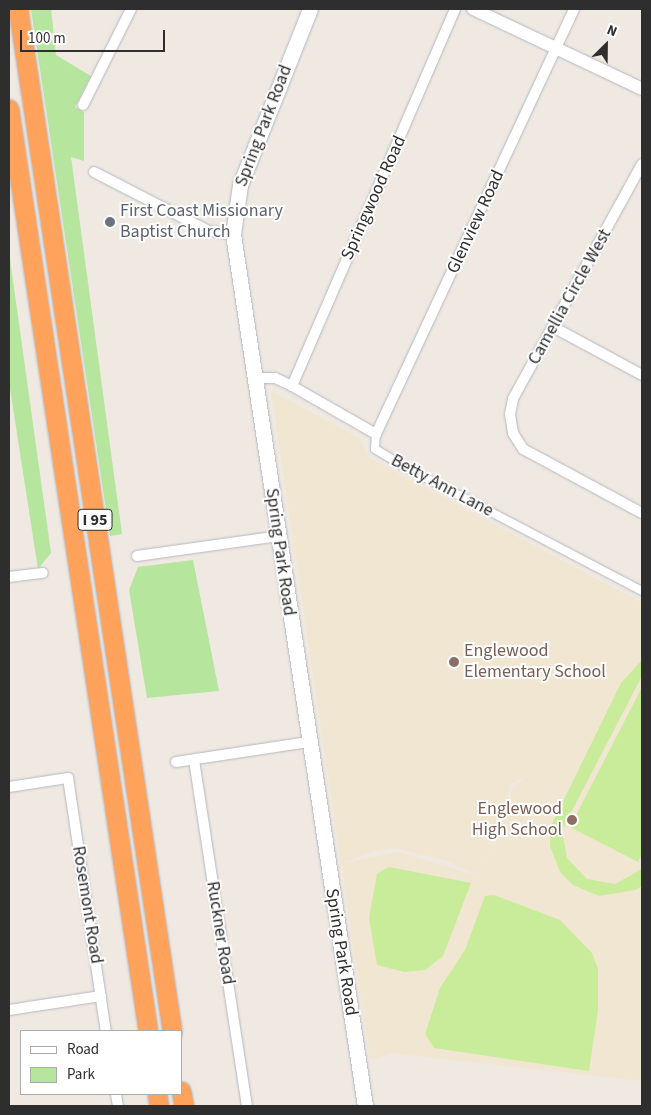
<!DOCTYPE html>
<style>
body{margin:0}
#map{position:relative;width:651px;height:1115px;overflow:hidden;background:#efe9e1;font-family:"Source Sans 3",sans-serif}
div>[style]{position:absolute}
.education>*{inset:0;background:#f0e6d1}
.green>*{inset:0;background:#b6e59e}
.pitch>*{inset:0;background:#c9ec9a}
.roads{filter:drop-shadow(0 0 1px #b4b7c1) drop-shadow(0 0 1px #b4b7c1)}
.pedestrian>*{height:8px;margin:-4px;padding:0 4px;transform-origin:4px;border-radius:4px;background:#fff}
.minor>*{height:10px;margin:-5px;padding:0 5px;transform-origin:5px;border-radius:5px;background:#fff}
.tertiary>*{height:12px;margin:-6px;padding:0 6px;transform-origin:6px;border-radius:6px;background:#fff}
.secondary>*{height:15px;margin:-7.5px;padding:0 7.5px;transform-origin:7.5px;border-radius:7.5px;background:#fff}
.motorway>*{height:19px;margin:-9.5px;padding:0 9.5px;transform-origin:9.5px;border-radius:9.5px;background:#ffa35c}
.dots>*{width:14px;height:14px;translate:-50% -50%;box-sizing:border-box;border:2px solid #fff;border-radius:50%}
span{translate:-50% -50%;white-space:nowrap;text-align:center;line-height:1.15;-webkit-text-stroke:4px #fff;paint-order:stroke}
.shield-label span{padding:1px 4px;background:#fff;border:1px solid;border-radius:4px;-webkit-text-stroke-width:0}
.shield-label{font-size:16px;color:#2e2e2e;font-weight:700}
.street-label{font-size:18px;color:#2e2e2e}
.worship-label{font-size:18px;color:#5b616d}
.left{translate:0 -50%;text-align:left}
.education-label{font-size:18px;color:#785e54}
.right{translate:-100% -50%;text-align:right}
.frame{position:absolute;inset:0;border:10px solid #2e2e2e;pointer-events:none}
.legend{position:absolute;left:20px;top:1030px;width:162px;height:65px;box-sizing:border-box;background:#fff;border:1px solid #ababab;margin:0;padding:6px 9px;list-style:none;font-size:15px;color:#2e2e2e}
.legend li{display:flex;align-items:center;gap:10px;height:25px}
.legend b{width:25px;border:1px solid #ababab}
.north{position:absolute;left:581px;top:20px;width:50px;height:50px;-webkit-text-stroke:4px #fff;paint-order:stroke;rotate:23deg;font-size:14px;font-weight:700;line-height:20px;text-align:center;color:#2e2e2e}
.north::after{content:'';display:block;margin:auto;width:18px;height:22px;background:#2e2e2e;clip-path:polygon(50% 0,100% 100%,50% 72%,0 100%)}
.scale{position:absolute;left:20px;top:30px;width:145px;height:22px;box-sizing:border-box;border:2px solid #2e2e2e;border-top:0;padding-left:6px;font-size:15px;line-height:18px;white-space:nowrap;color:#2e2e2e;-webkit-text-stroke:4px #fff;paint-order:stroke}
</style>
<div id="map">
<div class="education">
<i style="clip-path:polygon(evenodd,271px 391px,359px 438px,369px 458px,642px 603px,642px 1081px,392px 1053px,370px 1060px,271px 391px,530px 774px,513px 788px,482px 877px,511px 784px,530px 774px,271px 391px,395px 848px,445px 860px,481px 877px,398px 852px,341px 864px,373px 851px,395px 848px)"></i>
</div>
<div class="green">
<i style="clip-path:polygon(31px 9px,51px 9px,56px 55px,91px 76px,75px 107px,84px 112px,84px 161px,71px 157px,122px 534px,110px 536px)"></i>
<i style="clip-path:polygon(9px 252px,51px 553px,38px 569px,9px 382px)"></i>
<i style="clip-path:polygon(193px 560px,219px 691px,147px 698px,129px 590px,138px 567px)"></i>
</div>
<div class="pitch">
<i style="clip-path:polygon(642px 660px,642px 676px,562px 830px,567px 858px,587px 879px,615px 884px,642px 869px,642px 886px,635px 890px,599px 896px,573px 885px,560px 872px,550px 846px,550px 828px,621px 683px)"></i>
<i style="clip-path:polygon(642px 687px,642px 854px,638px 862px,570px 827px)"></i>
<i style="clip-path:polygon(389px 867px,471px 883px,443px 956px,425px 970px,405px 972px,377px 965px,369px 918px,377px 874px)"></i>
<i style="clip-path:polygon(494px 895px,560px 920px,592px 953px,598px 969px,598px 1010px,589px 1071px,434px 1048px,425px 1034px,440px 988px,465px 950px,485px 896px)"></i>
</div>
<div class="roads">
<div class="pedestrian">
<i style="left:376px;top:434px;width:15px;rotate:94deg"></i>
<i style="left:375px;top:449px;width:33px;rotate:31deg"></i>
<i style="left:403px;top:466px;width:270px;rotate:27.6deg"></i>
</div>
<div class="minor">
<i style="left:83px;top:105px;width:107px;rotate:-63.4deg"></i>
<i style="left:642px;top:164px;width:268px;rotate:118.8deg"></i>
<i style="left:513px;top:399px;width:15px;rotate:101deg"></i>
<i style="left:510px;top:414px;width:19px;rotate:81deg"></i>
<i style="left:513px;top:433px;width:19px;rotate:58deg"></i>
<i style="left:523px;top:449px;width:135px;rotate:28.3deg"></i>
<i style="left:94px;top:172px;width:129px;rotate:27.2deg"></i>
<i style="left:209px;top:231px;width:24px;rotate:7deg"></i>
<i style="left:553px;top:327px;width:101px;rotate:28.3deg"></i>
<i style="left:255px;top:378px;width:20px"></i>
<i style="left:275px;top:378px;width:19px;rotate:25deg"></i>
<i style="left:292px;top:386px;width:97px;rotate:29.7deg"></i>
<i style="left:376px;top:434px;width:469px;rotate:-65deg"></i>
<i style="left:292px;top:386px;width:411px;rotate:-66.6deg"></i>
<i style="left:137px;top:556px;width:143px;rotate:-8deg"></i>
<i style="left:9px;top:577px;width:34px;rotate:-7deg"></i>
<i style="left:194px;top:760px;width:350px;rotate:81.3deg"></i>
<i style="left:176px;top:762px;width:134px;rotate:-8.6deg"></i>
<i style="left:9px;top:787px;width:60px;rotate:-8.7deg"></i>
<i style="left:68px;top:778px;width:256px;rotate:81.5deg"></i>
<i style="left:9px;top:1010px;width:93px;rotate:-8.7deg"></i>
<i style="left:116px;top:1094px;width:12px;rotate:81deg"></i>
</div>
<div class="tertiary">
<i style="left:473px;top:9px;width:187px;rotate:25.3deg"></i>
</div>
<div class="secondary">
<i style="left:310px;top:9px;width:189px;rotate:111.7deg"></i>
<i style="left:240px;top:185px;width:49px;rotate:98.1deg"></i>
<i style="left:233px;top:234px;width:882px;rotate:81.39deg"></i>
</div>
<div class="motorway">
<i style="left:18px;top:9px;width:1034px;rotate:81.43deg"></i>
<i style="left:9px;top:109px;width:932px;rotate:81.43deg"></i>
<i style="left:181px;top:1091px;width:15px;rotate:79deg"></i>
<i style="left:157px;top:1094px;width:12px;rotate:81deg"></i>
</div>
</div>
<div class="dots">
<i style="left:110px;top:222px;background:#6b7280"></i>
<i style="left:454px;top:662px;background:#8d6e63"></i>
<i style="left:572px;top:820px;background:#8d6e63"></i>
</div>
<div class="shield-label">
<span style="left:95px;top:520px">I 95</span>
</div>
<div class="street-label">
<span style="left:264px;top:126px;rotate:-69deg">Spring Park Road</span>
<span style="left:374px;top:198px;rotate:-66deg">Springwood Road</span>
<span style="left:476px;top:222px;rotate:-65deg">Glenview Road</span>
<span style="left:570px;top:297px;rotate:-61deg">Camellia Circle West</span>
<span style="left:442px;top:486px;rotate:28deg">Betty Ann Lane</span>
<span style="left:280px;top:552px;rotate:82deg">Spring Park Road</span>
<span style="left:87px;top:905px;rotate:81deg">Rosemont Road</span>
<span style="left:220px;top:933px;rotate:81deg">Ruckner Road</span>
<span style="left:341px;top:952px;rotate:81deg">Spring Park Road</span>
</div>
<div class="worship-label">
<span class="left" style="left:120px;top:222px">First Coast Missionary<br>Baptist Church</span>
</div>
<div class="education-label">
<span class="left" style="left:464px;top:662px">Englewood<br>Elementary School</span>
<span class="right" style="left:562px;top:820px">Englewood<br>High School</span>
</div>
<div class="frame"></div>
<ul class="legend">
<li><b style="height:6px;background:#fff"></b>Road</li>
<li><b style="height:14px;background:#b6e59e"></b>Park</li>
</ul>
<div class="north">N</div>
<div class="scale">100 m</div>
</div>
